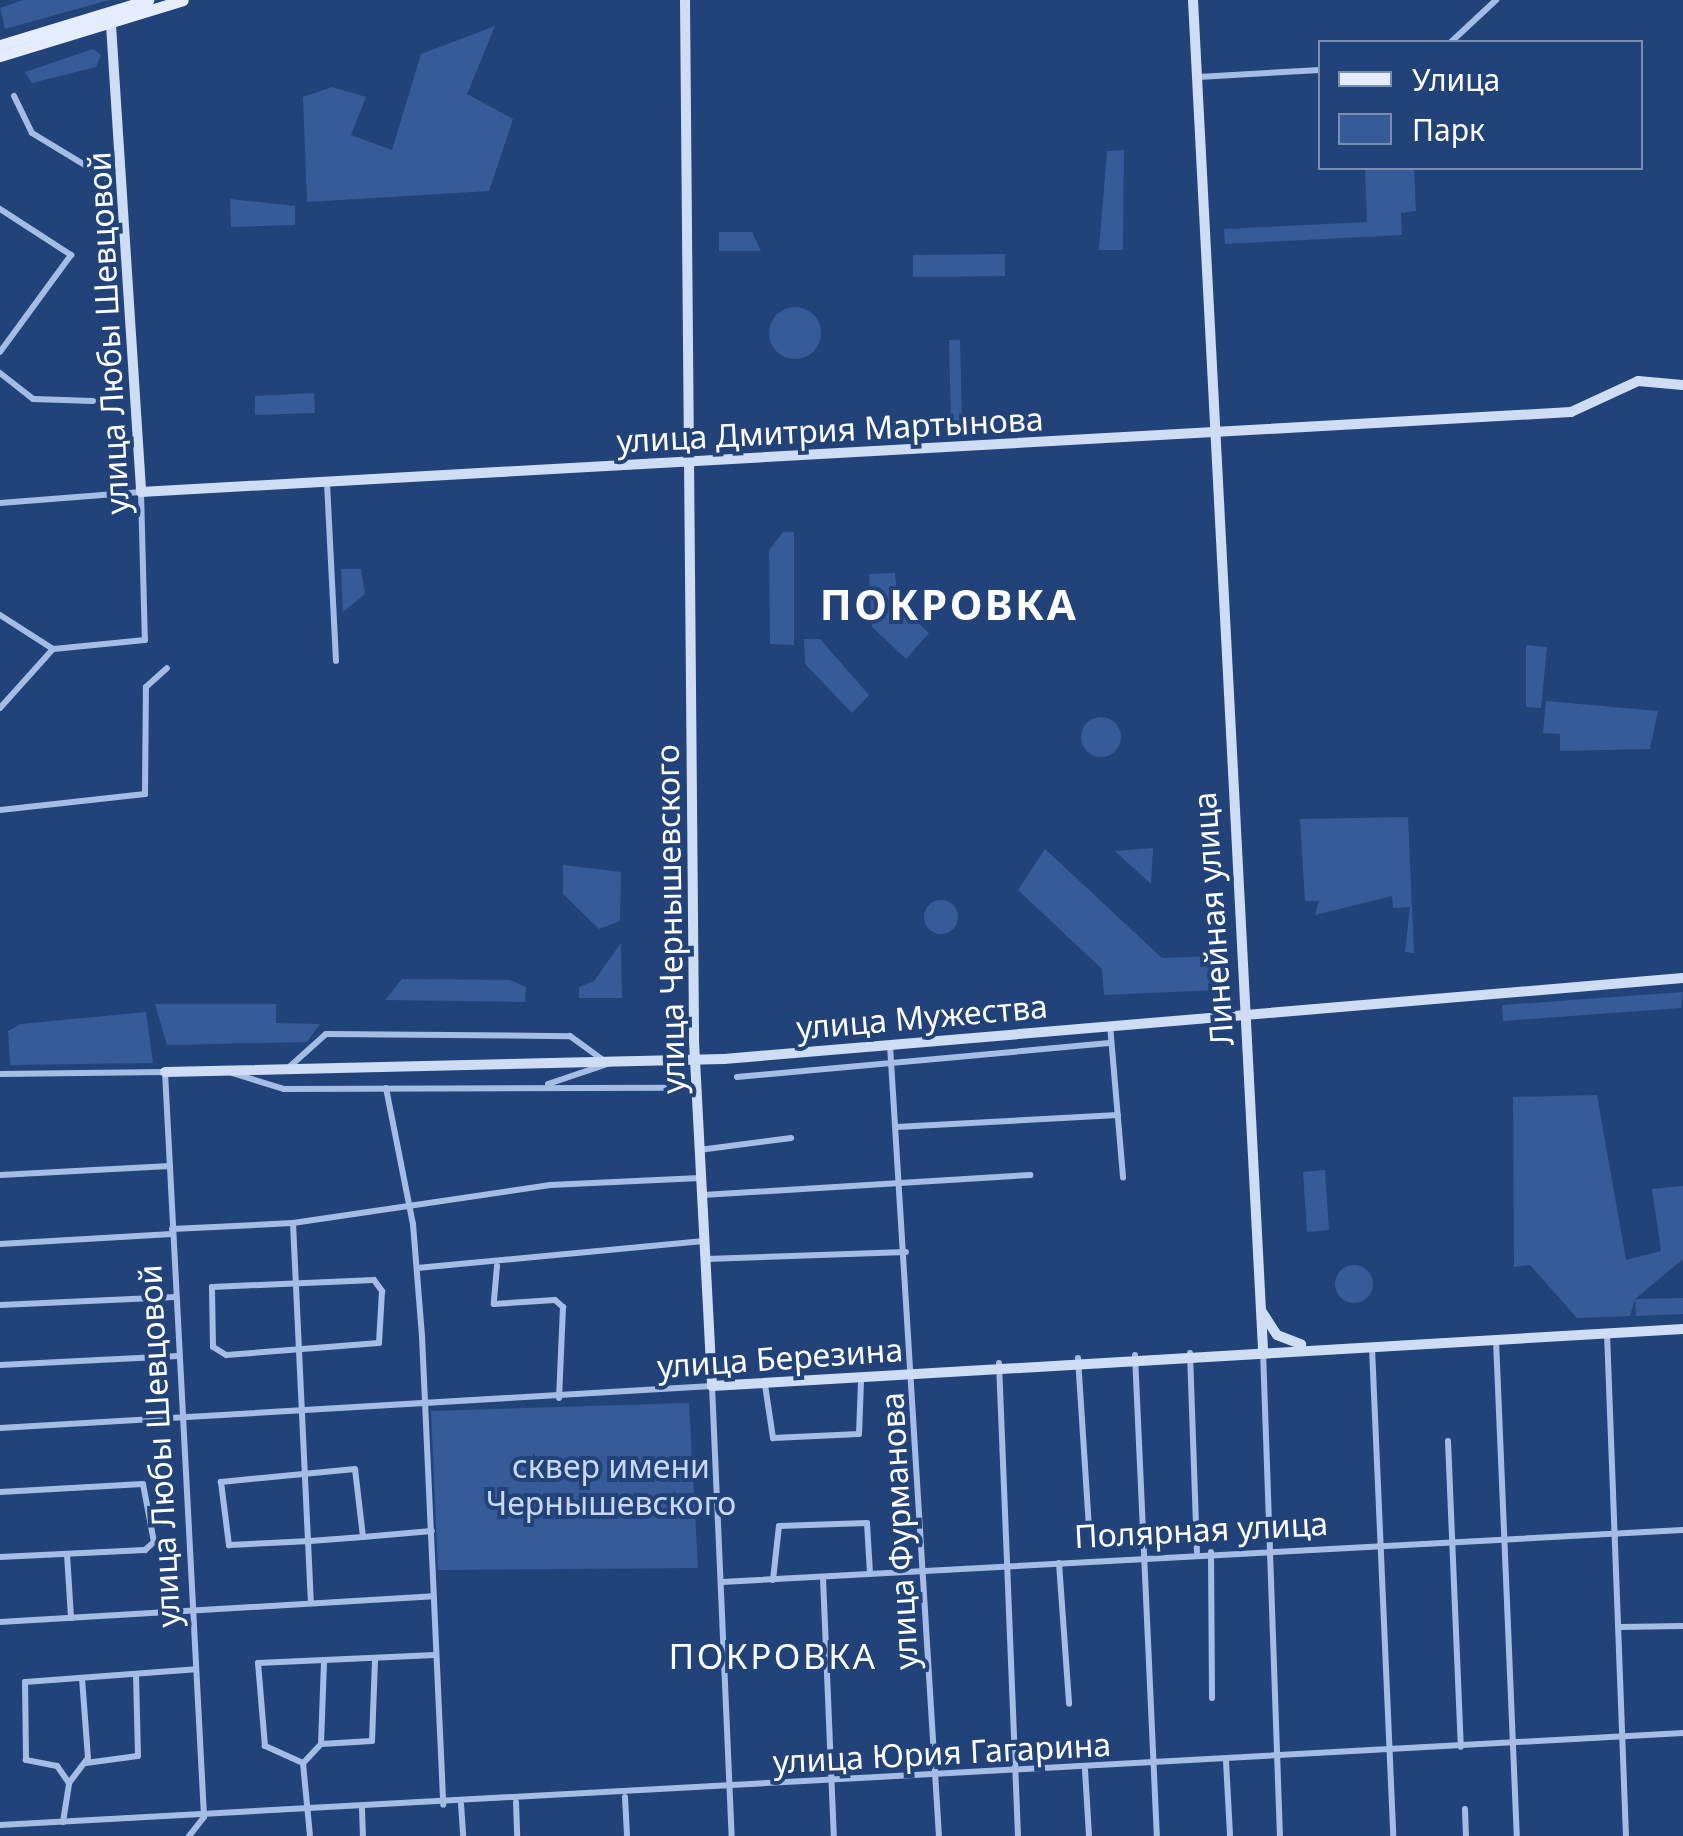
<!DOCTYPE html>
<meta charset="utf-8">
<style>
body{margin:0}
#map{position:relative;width:1683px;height:1836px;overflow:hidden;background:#22427a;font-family:"Noto Sans",sans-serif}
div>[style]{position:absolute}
.green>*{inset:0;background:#365b98}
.round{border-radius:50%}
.street>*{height:6px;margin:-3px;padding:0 3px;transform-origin:3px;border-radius:3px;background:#a5bde5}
.secondary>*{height:10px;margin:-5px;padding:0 5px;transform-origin:5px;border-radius:5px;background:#cedcf4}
.primary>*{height:11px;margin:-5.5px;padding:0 5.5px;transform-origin:5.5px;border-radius:5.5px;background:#e5edfc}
span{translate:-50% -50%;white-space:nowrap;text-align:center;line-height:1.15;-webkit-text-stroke:8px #22427a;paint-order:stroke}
.street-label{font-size:32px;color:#fff}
.park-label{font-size:32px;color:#c8d8f4}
.neighbourhood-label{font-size:35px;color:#fff;letter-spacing:2.5px}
.district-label{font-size:42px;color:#fff;font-weight:700;letter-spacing:2.5px}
.legend{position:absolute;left:1318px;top:40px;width:325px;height:130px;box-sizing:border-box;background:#22427a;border:2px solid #7a8eaf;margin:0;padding:12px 18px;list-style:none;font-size:30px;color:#fff}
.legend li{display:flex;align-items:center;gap:20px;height:50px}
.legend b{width:50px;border:2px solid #7a8eaf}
</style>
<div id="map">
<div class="green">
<i style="clip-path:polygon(23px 0,109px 0,5px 29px,0 8px)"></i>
<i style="clip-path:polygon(495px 26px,467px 94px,513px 119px,489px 191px,307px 202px,303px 97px,332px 87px,366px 97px,351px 135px,392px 150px,421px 54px)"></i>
<i style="clip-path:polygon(93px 49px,101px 55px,96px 67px,32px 83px,25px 72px)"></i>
<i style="clip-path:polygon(1124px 150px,1123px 250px,1099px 250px,1107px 151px)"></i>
<i style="clip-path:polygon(1365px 168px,1414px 168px,1416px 211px,1401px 213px,1402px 235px,1225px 244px,1224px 229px,1367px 222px)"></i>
<i style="clip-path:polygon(230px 199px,295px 206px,295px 225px,231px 227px)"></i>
<i style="clip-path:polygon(719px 232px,752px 232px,761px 251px,719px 251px)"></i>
<i style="clip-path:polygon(1005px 254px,1005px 276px,913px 277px,913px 255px)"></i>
<i class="round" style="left:769px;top:307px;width:52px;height:52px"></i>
<i style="clip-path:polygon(949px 340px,960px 340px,962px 421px,951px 421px)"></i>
<i style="clip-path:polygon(314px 393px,315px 413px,255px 415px,255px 396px)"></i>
<i style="clip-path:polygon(783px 532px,794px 532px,794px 645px,770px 644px,769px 550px)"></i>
<i style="clip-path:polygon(341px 569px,361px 569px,365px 594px,343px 612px)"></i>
<i style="clip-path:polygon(895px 573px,898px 605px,929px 633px,906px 659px,872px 627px,869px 574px)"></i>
<i style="clip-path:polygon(804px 639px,820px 639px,869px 695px,852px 713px,805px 664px)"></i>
<i style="clip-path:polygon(1526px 645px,1547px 647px,1541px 708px,1526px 707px)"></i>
<i style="clip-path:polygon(1546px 701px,1658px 711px,1650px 749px,1560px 751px,1560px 734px,1543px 733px)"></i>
<i class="round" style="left:1081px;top:717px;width:40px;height:40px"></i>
<i style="clip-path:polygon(1408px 817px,1414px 953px,1405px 952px,1410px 907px,1393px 908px,1392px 896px,1315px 915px,1319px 901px,1305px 901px,1300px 819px)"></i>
<i style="clip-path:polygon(1153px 848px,1151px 884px,1115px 851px)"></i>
<i style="clip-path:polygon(1045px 849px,1162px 958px,1217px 956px,1218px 990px,1104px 995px,1102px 969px,1018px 890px)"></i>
<i style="clip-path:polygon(563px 865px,621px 872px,620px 921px,599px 929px,563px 894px)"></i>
<i class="round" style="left:924px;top:900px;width:34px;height:34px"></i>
<i style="clip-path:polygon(621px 943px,622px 998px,579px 998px,579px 987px,594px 981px)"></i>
<i style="clip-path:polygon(402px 979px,510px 980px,526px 987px,525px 1002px,385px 1000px)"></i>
<i style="clip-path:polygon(1683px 992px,1681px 1008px,1503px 1021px,1502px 1005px)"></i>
<i style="clip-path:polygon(155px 1004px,276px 1004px,276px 1023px,320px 1024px,307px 1042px,167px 1045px)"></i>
<i style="clip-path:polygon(146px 1012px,153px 1063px,10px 1065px,8px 1031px,21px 1024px)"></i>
<i style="clip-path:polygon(1597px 1095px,1626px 1260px,1661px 1251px,1652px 1189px,1683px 1186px,1683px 1259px,1635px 1299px,1683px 1298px,1683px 1314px,1636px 1316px,1635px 1300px,1630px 1316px,1577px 1318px,1530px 1265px,1514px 1267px,1513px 1097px)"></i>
<i style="clip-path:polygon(1325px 1170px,1329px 1230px,1307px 1232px,1303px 1172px)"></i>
<i class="round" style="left:1335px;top:1265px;width:38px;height:38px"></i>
<i style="clip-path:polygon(689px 1403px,698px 1568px,438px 1570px,431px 1411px)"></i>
</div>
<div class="street">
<i style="left:1451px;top:42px;width:62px;rotate:-43deg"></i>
<i style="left:1198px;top:77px;width:122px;rotate:-3.3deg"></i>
<i style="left:14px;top:96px;width:41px;rotate:64.1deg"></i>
<i style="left:32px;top:133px;width:89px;rotate:31.2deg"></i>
<i style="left:0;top:209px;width:85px;rotate:32.9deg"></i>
<i style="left:71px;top:255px;width:120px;rotate:126.2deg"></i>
<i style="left:0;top:373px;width:42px;rotate:38.2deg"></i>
<i style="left:33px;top:399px;width:60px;rotate:1.9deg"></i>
<i style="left:327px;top:483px;width:178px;rotate:87.1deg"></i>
<i style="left:0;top:503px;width:141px;rotate:-4.5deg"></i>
<i style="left:141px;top:492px;width:148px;rotate:88.5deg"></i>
<i style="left:145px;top:640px;width:92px;rotate:174.4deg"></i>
<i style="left:53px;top:649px;width:63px;rotate:-147.3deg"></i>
<i style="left:0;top:708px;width:79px;rotate:-48.1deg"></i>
<i style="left:0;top:810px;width:146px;rotate:-6.3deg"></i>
<i style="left:145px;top:794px;width:107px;rotate:-89.5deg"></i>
<i style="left:146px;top:687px;width:28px;rotate:-42deg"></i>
<i style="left:1110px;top:1025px;width:153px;rotate:85.1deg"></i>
<i style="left:890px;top:1045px;width:793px;rotate:86.46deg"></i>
<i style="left:287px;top:1069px;width:52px;rotate:-41.9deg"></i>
<i style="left:326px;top:1034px;width:244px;rotate:0.5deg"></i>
<i style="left:570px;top:1036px;width:41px;rotate:36deg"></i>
<i style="left:232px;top:1073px;width:54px;rotate:17.1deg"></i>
<i style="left:284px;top:1089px;width:380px;rotate:-0.2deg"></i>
<i style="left:0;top:1074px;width:165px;rotate:-0.7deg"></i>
<i style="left:165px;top:1072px;width:746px;rotate:87deg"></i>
<i style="left:204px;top:1817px;width:24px;rotate:128deg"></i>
<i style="left:737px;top:1077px;width:374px;rotate:-5.2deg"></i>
<i style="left:548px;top:1084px;width:62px;rotate:-18.7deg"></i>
<i style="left:386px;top:1088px;width:139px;rotate:78.8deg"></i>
<i style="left:413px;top:1224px;width:112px;rotate:85.4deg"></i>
<i style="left:422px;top:1336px;width:469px;rotate:87.4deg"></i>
<i style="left:896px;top:1127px;width:222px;rotate:-3.1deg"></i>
<i style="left:699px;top:1150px;width:93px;rotate:-7.4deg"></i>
<i style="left:0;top:1175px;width:170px;rotate:-3deg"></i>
<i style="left:703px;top:1195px;width:328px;rotate:-3.5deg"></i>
<i style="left:293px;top:1223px;width:378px;rotate:87.3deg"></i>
<i style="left:172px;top:1229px;width:121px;rotate:-2.8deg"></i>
<i style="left:293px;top:1223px;width:260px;rotate:-8.4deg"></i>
<i style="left:550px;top:1185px;width:150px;rotate:-2.7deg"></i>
<i style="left:0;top:1244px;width:172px;rotate:-3.3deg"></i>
<i style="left:706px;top:1259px;width:200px;rotate:-2deg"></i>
<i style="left:497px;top:1266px;width:38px;rotate:95deg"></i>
<i style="left:494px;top:1304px;width:61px;rotate:-3.8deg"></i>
<i style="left:555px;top:1300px;width:11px;rotate:41deg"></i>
<i style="left:563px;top:1307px;width:91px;rotate:92.5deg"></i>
<i style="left:417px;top:1268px;width:288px;rotate:-5.4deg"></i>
<i style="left:374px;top:1280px;width:14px;rotate:54deg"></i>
<i style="left:382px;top:1291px;width:52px;rotate:93.3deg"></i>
<i style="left:379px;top:1343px;width:153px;rotate:175.5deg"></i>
<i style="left:226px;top:1355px;width:15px;rotate:-148deg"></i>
<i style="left:213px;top:1347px;width:60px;rotate:-91deg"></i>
<i style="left:212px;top:1287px;width:162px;rotate:-2.5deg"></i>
<i style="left:0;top:1305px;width:176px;rotate:-2.6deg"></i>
<i style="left:1607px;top:1333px;width:503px;rotate:87.84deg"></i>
<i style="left:1496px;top:1340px;width:496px;rotate:87.6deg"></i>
<i style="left:1372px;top:1348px;width:488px;rotate:87.5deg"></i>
<i style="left:1263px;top:1351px;width:485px;rotate:88deg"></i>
<i style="left:1190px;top:1353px;width:199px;rotate:88deg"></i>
<i style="left:1135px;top:1355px;width:482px;rotate:87.4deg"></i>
<i style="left:1078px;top:1358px;width:168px;rotate:86.3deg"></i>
<i style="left:999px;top:1363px;width:473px;rotate:87.7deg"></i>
<i style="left:0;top:1365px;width:178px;rotate:-2.9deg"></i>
<i style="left:765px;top:1385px;width:54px;rotate:81.4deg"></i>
<i style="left:773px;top:1438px;width:86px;rotate:-2.7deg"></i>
<i style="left:859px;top:1434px;width:52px;rotate:-87.8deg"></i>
<i style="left:0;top:1428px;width:713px;rotate:-3.38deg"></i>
<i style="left:712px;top:1386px;width:450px;rotate:87.5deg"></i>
<i style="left:1448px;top:1441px;width:306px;rotate:87.6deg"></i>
<i style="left:0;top:1492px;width:143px;rotate:-3.2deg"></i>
<i style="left:143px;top:1484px;width:59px;rotate:79.3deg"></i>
<i style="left:154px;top:1542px;width:12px;rotate:138deg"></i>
<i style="left:145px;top:1550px;width:145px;rotate:177.2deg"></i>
<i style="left:363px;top:1537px;width:68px;rotate:-96.7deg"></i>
<i style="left:355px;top:1469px;width:135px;rotate:174.5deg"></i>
<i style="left:221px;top:1482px;width:64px;rotate:82.8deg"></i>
<i style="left:229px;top:1545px;width:81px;rotate:-2.8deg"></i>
<i style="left:310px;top:1541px;width:53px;rotate:-4.3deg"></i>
<i style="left:363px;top:1537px;width:69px;rotate:-5deg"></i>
<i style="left:1211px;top:1552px;width:146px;rotate:89.6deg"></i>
<i style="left:67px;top:1554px;width:64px;rotate:86.4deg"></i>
<i style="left:1059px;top:1563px;width:141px;rotate:85.9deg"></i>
<i style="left:823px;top:1578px;width:258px;rotate:87.6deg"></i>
<i style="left:773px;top:1580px;width:54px;rotate:-83.7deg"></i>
<i style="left:779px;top:1526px;width:88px;rotate:-2deg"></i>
<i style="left:867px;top:1523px;width:51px;rotate:86.6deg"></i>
<i style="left:722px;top:1582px;width:962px;rotate:-3.1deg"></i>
<i style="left:0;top:1622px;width:434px;rotate:-3.4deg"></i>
<i style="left:1620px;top:1627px;width:63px;rotate:-0.9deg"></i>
<i style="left:375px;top:1660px;width:81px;rotate:92.1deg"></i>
<i style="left:372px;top:1741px;width:51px;rotate:176.6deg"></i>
<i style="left:321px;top:1744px;width:26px;rotate:133deg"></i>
<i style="left:303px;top:1763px;width:42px;rotate:-155.9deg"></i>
<i style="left:265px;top:1746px;width:83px;rotate:-94.8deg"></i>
<i style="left:258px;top:1663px;width:177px;rotate:-2.6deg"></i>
<i style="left:321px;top:1744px;width:83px;rotate:-87.9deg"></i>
<i style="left:1226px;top:1761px;width:75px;rotate:86.9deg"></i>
<i style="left:86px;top:1763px;width:52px;rotate:-7.7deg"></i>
<i style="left:138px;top:1756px;width:82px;rotate:-91.4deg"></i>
<i style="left:303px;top:1763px;width:73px;rotate:84.5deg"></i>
<i style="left:1085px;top:1770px;width:66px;rotate:86.5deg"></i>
<i style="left:69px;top:1783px;width:31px;rotate:-53deg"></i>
<i style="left:88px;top:1758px;width:80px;rotate:-94.3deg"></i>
<i style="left:625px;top:1797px;width:39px;rotate:87deg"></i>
<i style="left:516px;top:1802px;width:34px;rotate:88deg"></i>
<i style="left:461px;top:1804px;width:32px;rotate:86deg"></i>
<i style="left:362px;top:1809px;width:27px;rotate:88deg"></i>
<i style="left:1465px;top:1809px;width:27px;rotate:88deg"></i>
<i style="left:63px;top:1822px;width:39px;rotate:-81deg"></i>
<i style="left:69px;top:1783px;width:21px;rotate:-125deg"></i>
<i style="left:57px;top:1766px;width:32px;rotate:-169deg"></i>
<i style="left:26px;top:1760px;width:78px;rotate:-90.7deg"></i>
<i style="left:25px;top:1682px;width:171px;rotate:-4.3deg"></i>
<i style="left:0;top:1825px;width:1686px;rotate:-3.13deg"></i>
</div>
<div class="secondary">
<i style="left:685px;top:0;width:1041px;rotate:89.5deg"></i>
<i style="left:694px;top:1041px;width:345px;rotate:87deg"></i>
<i style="left:712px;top:1386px;width:973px;rotate:-3.36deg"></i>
<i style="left:1193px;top:0;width:1352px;rotate:87.03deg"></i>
<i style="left:111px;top:25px;width:468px;rotate:86.3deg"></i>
<i style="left:141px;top:492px;width:1432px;rotate:-3.2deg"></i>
<i style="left:1571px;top:412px;width:74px;rotate:-24.8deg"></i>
<i style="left:1638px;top:381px;width:45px;rotate:5.1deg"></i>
<i style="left:165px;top:1072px;width:559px;rotate:-1.33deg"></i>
<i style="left:724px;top:1059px;width:962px;rotate:-4.83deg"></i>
<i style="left:1262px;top:1312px;width:27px;rotate:57deg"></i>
<i style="left:1277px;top:1335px;width:26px;rotate:21deg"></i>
</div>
<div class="primary">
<i style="left:0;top:45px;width:155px;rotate:-16.9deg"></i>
<i style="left:0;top:56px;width:191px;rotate:-17deg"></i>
</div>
<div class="street-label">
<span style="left:108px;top:333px;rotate:-93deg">улица Любы Шевцовой</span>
<span style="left:830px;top:430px;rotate:-3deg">улица Дмитрия Мартынова</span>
<span style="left:670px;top:919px;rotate:-91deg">улица Чернышевского</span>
<span style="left:1213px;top:919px;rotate:-94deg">Линейная улица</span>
<span style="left:922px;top:1017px;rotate:-5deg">улица Мужества</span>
<span style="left:780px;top:1358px;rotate:-4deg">улица Березина</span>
<span style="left:159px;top:1446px;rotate:-93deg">улица Любы Шевцовой</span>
<span style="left:1201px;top:1530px;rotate:-3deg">Полярная улица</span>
<span style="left:899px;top:1531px;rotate:-93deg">улица Фурманова</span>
<span style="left:942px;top:1753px;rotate:-3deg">улица Юрия Гагарина</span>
</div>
<div class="park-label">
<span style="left:611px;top:1485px">сквер имени<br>Чернышевского</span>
</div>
<div class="neighbourhood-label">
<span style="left:773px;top:1656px">ПОКРОВКА</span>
</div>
<div class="district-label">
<span style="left:949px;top:604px">ПОКРОВКА</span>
</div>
<ul class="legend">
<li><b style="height:12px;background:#e5edfc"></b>Улица</li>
<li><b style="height:28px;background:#365b98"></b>Парк</li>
</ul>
</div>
